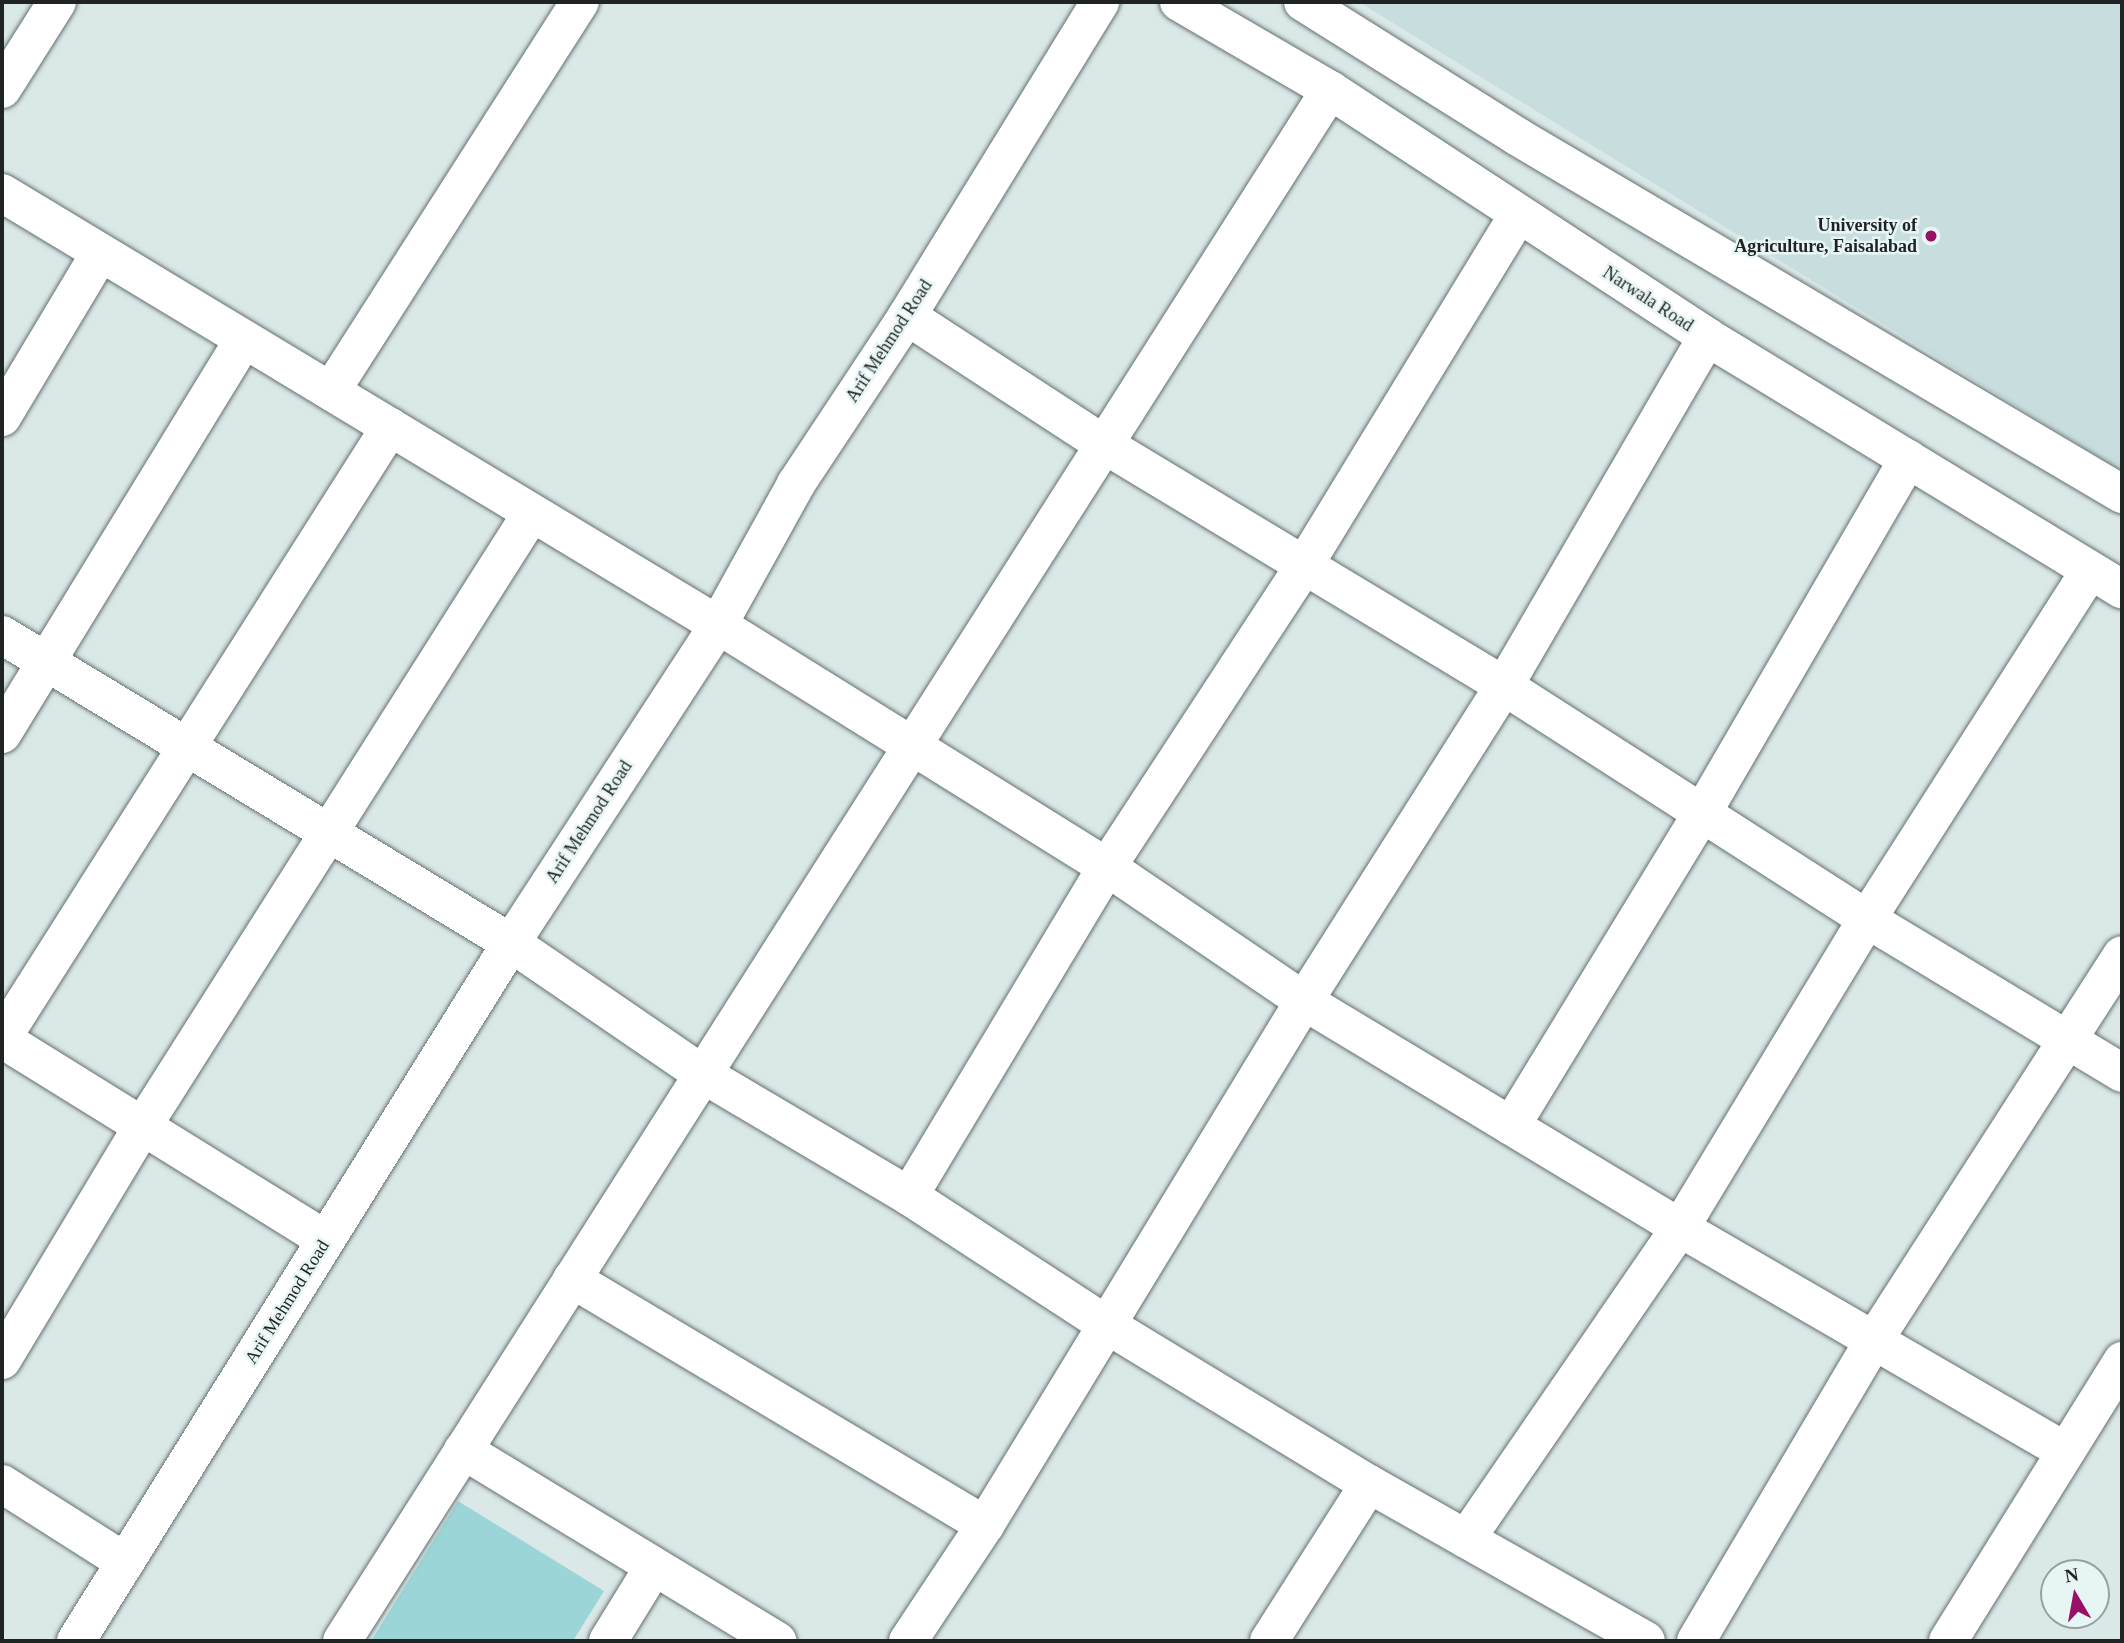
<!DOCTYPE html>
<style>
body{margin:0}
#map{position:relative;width:2124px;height:1643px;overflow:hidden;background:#dbe8e8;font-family:Georgia,serif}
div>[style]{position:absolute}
.built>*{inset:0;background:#c8ddde}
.green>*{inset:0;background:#9cd5d7}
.roads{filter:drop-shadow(0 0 2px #657070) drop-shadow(0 0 2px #657070)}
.street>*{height:38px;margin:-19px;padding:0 19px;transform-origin:19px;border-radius:19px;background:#fff}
.secondary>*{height:38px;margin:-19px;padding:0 19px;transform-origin:19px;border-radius:19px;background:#fff}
.primary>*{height:38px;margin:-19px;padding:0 19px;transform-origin:19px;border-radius:19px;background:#fff}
.dots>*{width:19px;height:19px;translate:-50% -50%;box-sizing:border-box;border:4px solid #e8f5f5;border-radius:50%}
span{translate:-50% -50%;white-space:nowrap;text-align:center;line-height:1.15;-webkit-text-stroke:5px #e8f5f5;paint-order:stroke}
.poi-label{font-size:18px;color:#1f2324;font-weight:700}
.right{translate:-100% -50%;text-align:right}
.street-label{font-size:18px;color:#1f2324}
.frame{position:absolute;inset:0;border:4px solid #1f2324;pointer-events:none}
.north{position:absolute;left:2040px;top:1559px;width:70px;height:70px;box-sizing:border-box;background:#e8f5f5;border:2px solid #98a1a1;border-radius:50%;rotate:350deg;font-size:19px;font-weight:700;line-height:28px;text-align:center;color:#1f2324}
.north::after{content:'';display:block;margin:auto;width:24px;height:32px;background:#981166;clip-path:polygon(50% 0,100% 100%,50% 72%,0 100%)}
</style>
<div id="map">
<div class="built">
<i style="clip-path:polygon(1359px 2px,2122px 2px,2122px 471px)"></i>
</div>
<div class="green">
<i style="clip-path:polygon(458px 1501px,604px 1591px,573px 1641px,371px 1641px)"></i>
</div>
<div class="roads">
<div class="street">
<i style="left:2px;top:89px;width:103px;rotate:-57.7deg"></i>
<i style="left:2px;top:193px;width:836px;rotate:31.1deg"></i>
<i style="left:718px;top:625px;width:458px;rotate:31.9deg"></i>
<i style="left:1107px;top:867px;width:238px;rotate:34.2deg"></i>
<i style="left:1304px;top:1001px;width:439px;rotate:31.1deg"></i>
<i style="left:1680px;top:1228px;width:445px;rotate:30.1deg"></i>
<i style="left:907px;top:316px;width:236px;rotate:33.1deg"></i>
<i style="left:1105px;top:445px;width:466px;rotate:31.1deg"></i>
<i style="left:1504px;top:686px;width:431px;rotate:32.7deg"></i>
<i style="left:1867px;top:919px;width:298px;rotate:31.1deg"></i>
<i style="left:331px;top:391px;width:462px;rotate:-57.4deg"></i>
<i style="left:2px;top:417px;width:191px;rotate:-59.1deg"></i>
<i style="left:2px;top:635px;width:595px;rotate:31.18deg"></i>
<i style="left:511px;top:943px;width:230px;rotate:34.4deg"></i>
<i style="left:701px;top:1073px;width:242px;rotate:30.6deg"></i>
<i style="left:909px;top:1196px;width:236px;rotate:33.1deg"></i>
<i style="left:1107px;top:1325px;width:306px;rotate:31.3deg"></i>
<i style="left:1369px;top:1484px;width:318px;rotate:29.5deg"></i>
<i style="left:2px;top:734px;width:463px;rotate:-58.5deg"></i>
<i style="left:2px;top:1038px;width:724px;rotate:-57.58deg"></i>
<i style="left:2px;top:1039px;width:380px;rotate:31.8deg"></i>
<i style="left:1511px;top:1126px;width:364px;rotate:-58.6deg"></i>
<i style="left:1701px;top:815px;width:412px;rotate:-59.8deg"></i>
<i style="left:909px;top:1196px;width:384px;rotate:-59deg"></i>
<i style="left:1107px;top:867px;width:362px;rotate:-56.8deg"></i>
<i style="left:1305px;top:564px;width:410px;rotate:-58.6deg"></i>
<i style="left:572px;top:1279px;width:481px;rotate:30.8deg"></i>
<i style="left:2px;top:1360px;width:275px;rotate:-59deg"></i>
<i style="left:144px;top:1124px;width:722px;rotate:-57.61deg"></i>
<i style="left:463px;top:1450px;width:368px;rotate:31.3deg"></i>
<i style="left:2px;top:1484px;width:146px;rotate:32.4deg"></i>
<i style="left:1466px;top:1539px;width:378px;rotate:-55.5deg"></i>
<i style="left:1680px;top:1228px;width:361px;rotate:-58.8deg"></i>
<i style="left:1867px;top:919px;width:414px;rotate:-57.4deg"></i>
<i style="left:342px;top:1641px;width:1839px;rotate:-57.5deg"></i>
<i style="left:608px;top:1641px;width:86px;rotate:-58.3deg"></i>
<i style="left:908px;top:1641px;width:139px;rotate:-56.4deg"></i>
<i style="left:985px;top:1525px;width:613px;rotate:-58.67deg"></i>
<i style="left:1304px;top:1001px;width:373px;rotate:-57.6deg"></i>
<i style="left:1504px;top:686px;width:404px;rotate:-59.8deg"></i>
<i style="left:1269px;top:1641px;width:186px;rotate:-57.5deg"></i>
<i style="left:1696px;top:1641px;width:353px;rotate:-59.4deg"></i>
<i style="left:1876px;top:1337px;width:454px;rotate:-57.2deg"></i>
<i style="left:1948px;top:1641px;width:330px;rotate:-58.1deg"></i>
</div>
<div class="secondary">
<i style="left:76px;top:1641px;width:822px;rotate:-58.07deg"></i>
<i style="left:511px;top:943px;width:379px;rotate:-56.9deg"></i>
<i style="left:718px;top:625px;width:161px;rotate:-61deg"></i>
<i style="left:796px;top:484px;width:201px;rotate:-56.5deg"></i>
<i style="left:907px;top:316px;width:369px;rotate:-58.4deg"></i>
</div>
<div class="primary">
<i style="left:1179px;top:2px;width:175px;rotate:30.2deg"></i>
<i style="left:1330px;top:90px;width:451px;rotate:33.2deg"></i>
<i style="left:1707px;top:337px;width:486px;rotate:31.3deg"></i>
<i style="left:1303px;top:2px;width:254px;rotate:32.1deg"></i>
<i style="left:1518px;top:137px;width:702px;rotate:30.59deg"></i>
</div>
</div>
<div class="dots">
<i style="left:1931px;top:236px;background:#981166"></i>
</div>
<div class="poi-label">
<span class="right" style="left:1917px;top:236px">University of<br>Agriculture, Faisalabad</span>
</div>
<div class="street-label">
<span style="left:1648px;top:299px;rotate:33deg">Narwala Road</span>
<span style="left:889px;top:341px;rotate:-57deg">Arif Mehmod Road</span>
<span style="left:589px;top:822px;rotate:-57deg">Arif Mehmod Road</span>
<span style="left:287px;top:1302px;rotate:-58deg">Arif Mehmod Road</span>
</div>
<div class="frame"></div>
<div class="north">N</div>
</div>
